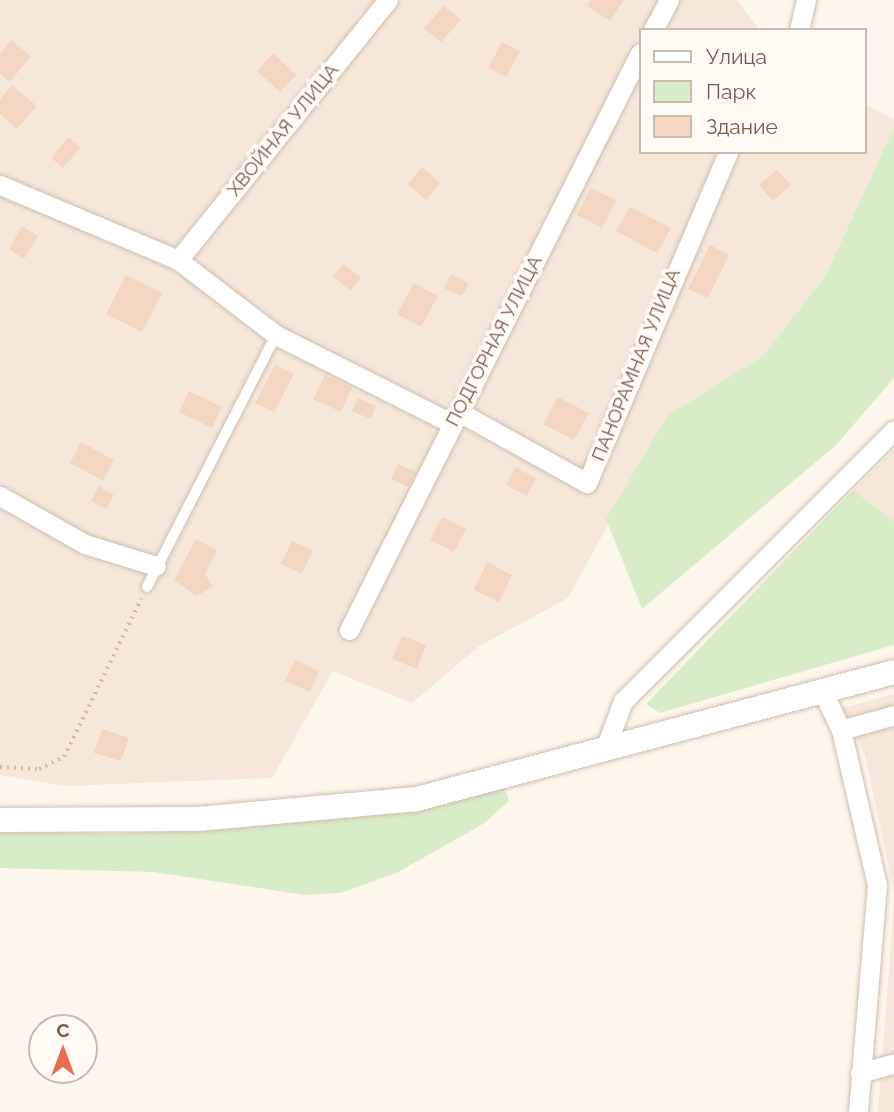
<!DOCTYPE html>
<meta charset="utf-8">
<style>
body{margin:0}
#map{position:relative;width:894px;height:1112px;overflow:hidden;background:#fdf6ec;font-family:Raleway,sans-serif}
div>[style]{position:absolute}
.residential>*{inset:0;background:#f5e8da}
.green>*{inset:0;background:#d8ecc9}
.building>*{inset:0;background:#f3d5c3}
.path>*{height:3.5px;margin-top:-1.75px;transform-origin:0;background:repeating-linear-gradient(90deg,#d9b8a5 0 2px,transparent 0 7px)}
.roads{filter:drop-shadow(0 0 2px #d1beb0) drop-shadow(0 0 2px #d1beb0)}
.service>*{height:10px;margin:-5px;padding:0 5px;transform-origin:5px;border-radius:5px;background:#fff}
.minor>*{height:19px;margin:-9.5px;padding:0 9.5px;transform-origin:9.5px;border-radius:9.5px;background:#fff}
.tertiary>*{height:24px;margin:-12px;padding:0 12px;transform-origin:12px;border-radius:12px;background:#fff}
span{translate:-50% -50%;white-space:nowrap;text-align:center;line-height:1.15;-webkit-text-stroke:7px #fffaf3;paint-order:stroke}
.street-label{font-size:19px;color:#7a5c4d}
.legend{position:absolute;left:639px;top:28px;width:228px;height:126px;box-sizing:border-box;background:#fffaf3;border:2px solid #cabbb1;margin:0;padding:9px 12px;list-style:none;font-size:21px;color:#7a5c4d}
.legend li{display:flex;align-items:center;gap:14px;height:35px}
.legend b{width:35px;border:2px solid #cabbb1}
.north{position:absolute;left:28px;top:1014px;width:70px;height:70px;box-sizing:border-box;background:#fffaf3;border:2px solid #cabbb1;border-radius:50%;rotate:0deg;font-size:19px;font-weight:700;line-height:28px;text-align:center;color:#7a5c4d}
.north::after{content:'';display:block;margin:auto;width:24px;height:32px;background:#e76f51;clip-path:polygon(50% 0,100% 100%,50% 72%,0 100%)}
</style>
<div id="map">
<div class="residential">
<i style="clip-path:polygon(0 0,737px 0,760px 30px,640px 30px,640px 152px,864px 152px,864px 104px,894px 119px,894px 137px,826px 275px,763px 356px,668px 415px,568px 598px,478px 647px,412px 703px,333px 671px,272px 778px,65px 786px,0 775px)"></i>
<i style="clip-path:polygon(894px 449px,894px 521px,853px 490px)"></i>
<i style="clip-path:polygon(894px 694px,894px 892px,865px 755px,843px 708px)"></i>
<i style="clip-path:polygon(894px 902px,894px 1112px,878px 1112px)"></i>
</div>
<div class="green">
<i style="clip-path:polygon(894px 128px,894px 378px,836px 445px,642px 609px,606px 519px,668px 415px,763px 356px,826px 275px)"></i>
<i style="clip-path:polygon(853px 490px,894px 521px,894px 645px,660px 713px,646px 704px)"></i>
<i style="clip-path:polygon(504px 786px,509px 801px,483px 824px,398px 872px,341px 893px,305px 895px,153px 872px,0 868px,0 831px,115px 834px,281px 821px)"></i>
</div>
<div class="building">
<i style="clip-path:polygon(591px 0,624px 0,610px 21px,587px 6px)"></i>
<i style="clip-path:polygon(444px 6px,461px 20px,441px 42px,424px 28px)"></i>
<i style="clip-path:polygon(11px 40px,31px 56px,10px 82px,0 74px,0 54px)"></i>
<i style="clip-path:polygon(502px 42px,520px 51px,506px 77px,488px 68px)"></i>
<i style="clip-path:polygon(273px 53px,296px 75px,280px 92px,257px 71px)"></i>
<i style="clip-path:polygon(12px 85px,37px 106px,17px 129px,0 114px,0 99px)"></i>
<i style="clip-path:polygon(68px 137px,81px 147px,63px 168px,51px 158px)"></i>
<i style="clip-path:polygon(422px 167px,440px 183px,426px 200px,408px 184px)"></i>
<i style="clip-path:polygon(777px 170px,791px 185px,773px 201px,759px 185px)"></i>
<i style="clip-path:polygon(591px 188px,616px 200px,602px 228px,577px 215px)"></i>
<i style="clip-path:polygon(630px 207px,671px 228px,657px 253px,616px 231px)"></i>
<i style="clip-path:polygon(22px 226px,38px 236px,24px 259px,9px 249px)"></i>
<i style="clip-path:polygon(710px 245px,729px 255px,708px 298px,688px 289px)"></i>
<i style="clip-path:polygon(343px 264px,361px 277px,351px 291px,333px 277px)"></i>
<i style="clip-path:polygon(451px 274px,469px 283px,462px 296px,444px 288px)"></i>
<i style="clip-path:polygon(126px 275px,162px 293px,142px 332px,106px 314px)"></i>
<i style="clip-path:polygon(414px 283px,438px 296px,421px 327px,397px 314px)"></i>
<i style="clip-path:polygon(275px 365px,294px 374px,274px 412px,255px 403px)"></i>
<i style="clip-path:polygon(325px 375px,352px 388px,341px 412px,313px 399px)"></i>
<i style="clip-path:polygon(189px 391px,222px 407px,212px 428px,179px 412px)"></i>
<i style="clip-path:polygon(558px 397px,589px 413px,574px 440px,543px 424px)"></i>
<i style="clip-path:polygon(358px 398px,376px 406px,371px 419px,352px 411px)"></i>
<i style="clip-path:polygon(81px 442px,114px 460px,103px 481px,70px 463px)"></i>
<i style="clip-path:polygon(398px 464px,416px 472px,408px 487px,391px 479px)"></i>
<i style="clip-path:polygon(515px 467px,536px 478px,527px 496px,506px 485px)"></i>
<i style="clip-path:polygon(99px 486px,114px 495px,106px 509px,91px 501px)"></i>
<i style="clip-path:polygon(442px 517px,466px 529px,454px 552px,430px 540px)"></i>
<i style="clip-path:polygon(196px 539px,217px 550px,205px 574px,213px 587px,196px 596px,174px 580px)"></i>
<i style="clip-path:polygon(292px 541px,313px 550px,302px 574px,281px 564px)"></i>
<i style="clip-path:polygon(487px 562px,512px 575px,499px 602px,474px 590px)"></i>
<i style="clip-path:polygon(402px 636px,426px 645px,417px 669px,392px 659px)"></i>
<i style="clip-path:polygon(295px 660px,319px 671px,310px 692px,285px 681px)"></i>
<i style="clip-path:polygon(102px 729px,129px 738px,121px 761px,94px 753px)"></i>
</div>
<div class="path">
<i style="left:0;top:767px;width:39px;rotate:3deg"></i>
<i style="left:39px;top:769px;width:28px;rotate:-26deg"></i>
<i style="left:64px;top:757px;width:176px;rotate:-64deg"></i>
</div>
<div class="roads">
<div class="service">
<i style="left:147px;top:587px;width:283px;rotate:-62.9deg"></i>
</div>
<div class="minor">
<i style="left:653px;top:30px;width:34px;rotate:-62deg"></i>
<i style="left:799px;top:30px;width:31px;rotate:-77deg"></i>
<i style="left:0;top:185px;width:193px;rotate:22.8deg"></i>
<i style="left:178px;top:260px;width:123px;rotate:37.4deg"></i>
<i style="left:276px;top:335px;width:196px;rotate:26.7deg"></i>
<i style="left:178px;top:260px;width:334px;rotate:-51.1deg"></i>
<i style="left:461px;top:413px;width:144px;rotate:29.1deg"></i>
<i style="left:587px;top:483px;width:360px;rotate:-66.9deg"></i>
<i style="left:0;top:496px;width:98px;rotate:29.5deg"></i>
<i style="left:85px;top:544px;width:74px;rotate:17.2deg"></i>
<i style="left:349px;top:630px;width:646px;rotate:-63.24deg"></i>
<i style="left:823px;top:692px;width:42px;rotate:64.7deg"></i>
<i style="left:841px;top:730px;width:159px;rotate:76.9deg"></i>
<i style="left:877px;top:885px;width:228px;rotate:94.8deg"></i>
<i style="left:841px;top:730px;width:55px;rotate:-15.8deg"></i>
<i style="left:605px;top:749px;width:51px;rotate:-69.4deg"></i>
<i style="left:623px;top:701px;width:383px;rotate:-45deg"></i>
<i style="left:860px;top:1073px;width:35px;rotate:-16deg"></i>
</div>
<div class="tertiary">
<i style="left:0;top:820px;width:198px;rotate:-0.3deg"></i>
<i style="left:198px;top:819px;width:220px;rotate:-5.2deg"></i>
<i style="left:417px;top:799px;width:494px;rotate:-14.9deg"></i>
</div>
</div>
<div class="street-label">
<span style="left:283px;top:130px;rotate:-51deg">ХВОЙНАЯ УЛИЦА</span>
<span style="left:494px;top:341px;rotate:-63deg">ПОДГОРНАЯ УЛИЦА</span>
<span style="left:636px;top:365px;rotate:-68deg">ПАНОРАМНАЯ УЛИЦА</span>
</div>
<ul class="legend">
<li><b style="height:9px;background:#fff"></b>Улица</li>
<li><b style="height:19px;background:#d8ecc9"></b>Парк</li>
<li><b style="height:19px;background:#f3d5c3"></b>Здание</li>
</ul>
<div class="north">С</div>
</div>
